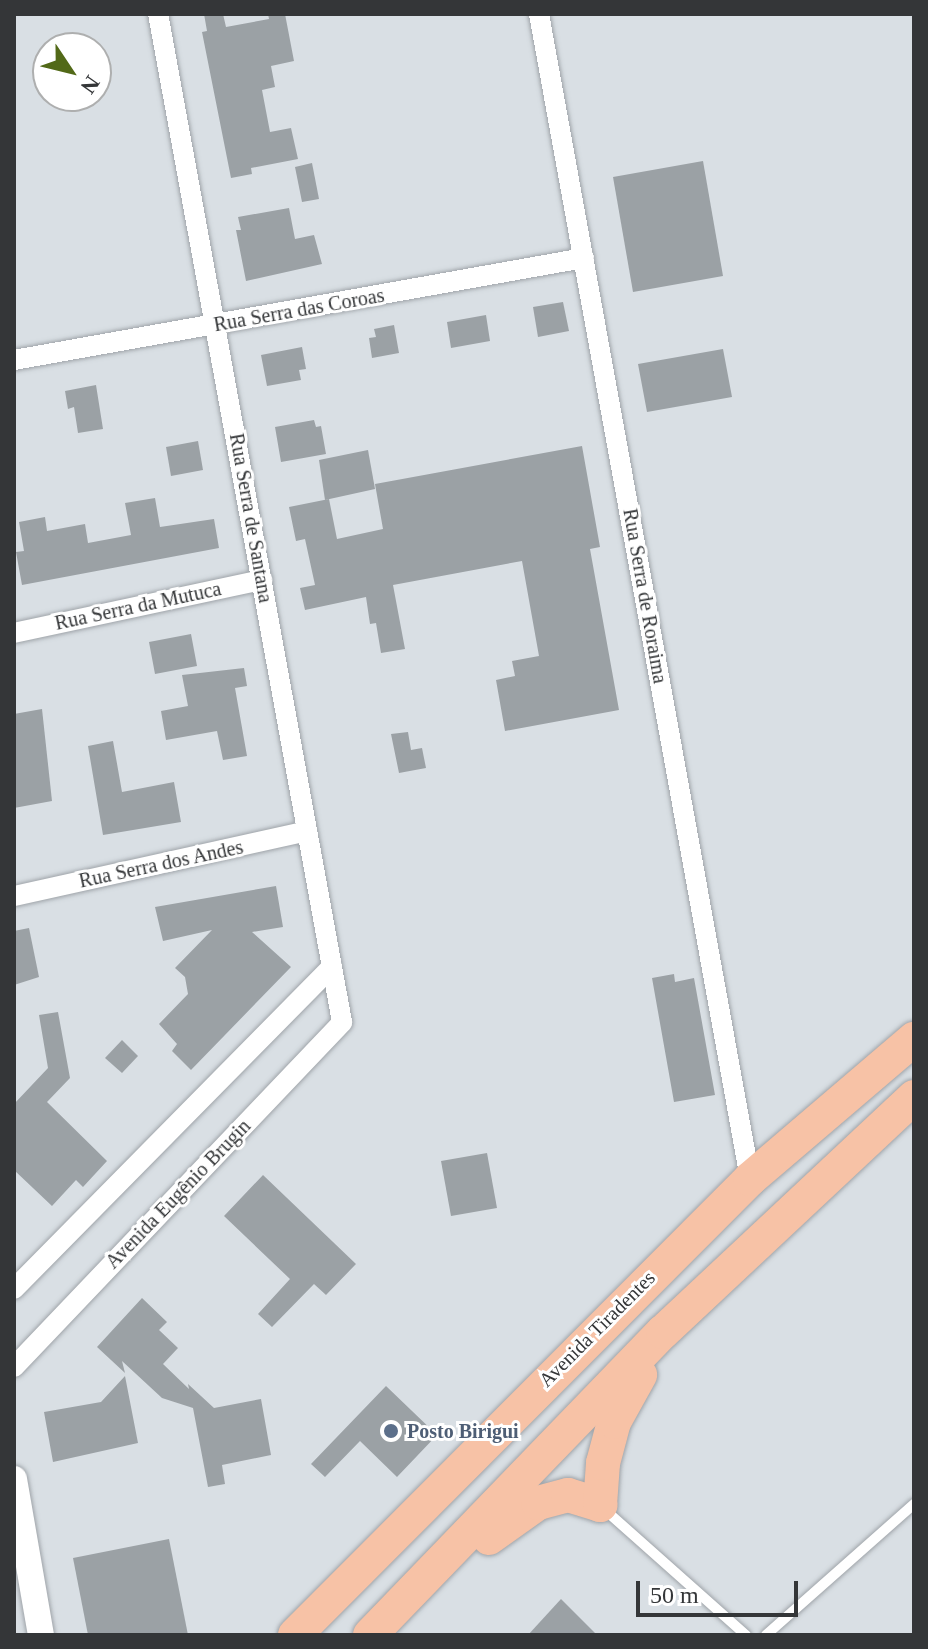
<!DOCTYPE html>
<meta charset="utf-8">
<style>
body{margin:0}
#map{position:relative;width:928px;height:1649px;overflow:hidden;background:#d9dfe4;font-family:"Times New Roman",serif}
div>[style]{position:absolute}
.building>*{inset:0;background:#9ba1a5}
.roads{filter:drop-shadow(0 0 2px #9fa4a9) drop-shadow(0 0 2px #9fa4a9)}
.service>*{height:10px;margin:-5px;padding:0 5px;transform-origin:5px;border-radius:5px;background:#fff}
.minor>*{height:20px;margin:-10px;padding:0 10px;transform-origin:10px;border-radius:10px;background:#fff}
.tertiary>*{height:26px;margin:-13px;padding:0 13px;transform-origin:13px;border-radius:13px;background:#fff}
.trunk>*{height:34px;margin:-17px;padding:0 17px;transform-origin:17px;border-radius:17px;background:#f7c2a6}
.dots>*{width:22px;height:22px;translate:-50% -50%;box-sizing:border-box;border:4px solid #fff;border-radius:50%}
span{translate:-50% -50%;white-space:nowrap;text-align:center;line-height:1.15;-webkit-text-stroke:6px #fff;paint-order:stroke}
.street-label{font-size:20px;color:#343638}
.service-label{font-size:20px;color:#4e5e75;font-weight:700}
.left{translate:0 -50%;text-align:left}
.frame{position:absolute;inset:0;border:16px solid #343638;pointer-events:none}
.north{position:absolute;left:32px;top:32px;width:80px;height:80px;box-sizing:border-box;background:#fff;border:2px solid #aeafaf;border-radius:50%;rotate:125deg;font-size:22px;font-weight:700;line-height:32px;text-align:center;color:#343638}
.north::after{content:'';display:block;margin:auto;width:28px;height:36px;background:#526918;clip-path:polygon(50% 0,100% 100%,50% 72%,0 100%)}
.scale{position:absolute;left:636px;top:1581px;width:162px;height:36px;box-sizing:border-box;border:4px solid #343638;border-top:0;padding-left:10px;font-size:24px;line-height:28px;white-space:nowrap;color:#343638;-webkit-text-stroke:6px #fff;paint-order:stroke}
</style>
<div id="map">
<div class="building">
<i style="clip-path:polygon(204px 14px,223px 14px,226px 27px,269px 19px,268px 14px,285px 14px,294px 61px,271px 66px,275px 87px,262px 90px,270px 132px,291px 128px,298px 159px,251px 168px,252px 174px,231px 178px,202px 32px,207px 31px)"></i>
<i style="clip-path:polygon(703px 161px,723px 276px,633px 292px,613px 177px)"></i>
<i style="clip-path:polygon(312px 163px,319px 199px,302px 202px,295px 167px)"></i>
<i style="clip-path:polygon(289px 208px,295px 239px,314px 235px,322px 264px,246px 281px,236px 230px,241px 230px,238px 217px)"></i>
<i style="clip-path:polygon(563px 302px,569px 331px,538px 337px,533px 307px)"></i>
<i style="clip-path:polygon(486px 315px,490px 341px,451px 348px,447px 322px)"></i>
<i style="clip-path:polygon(394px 325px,399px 353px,372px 358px,369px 338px,376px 337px,374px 329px)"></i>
<i style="clip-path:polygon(302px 347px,306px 369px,299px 370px,301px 380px,267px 386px,261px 355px)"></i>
<i style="clip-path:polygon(723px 349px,732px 397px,647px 412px,638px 364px)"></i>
<i style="clip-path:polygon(96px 385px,103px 429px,78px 433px,74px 407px,68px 409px,65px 391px)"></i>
<i style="clip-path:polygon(314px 420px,316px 427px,321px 426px,326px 454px,281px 462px,275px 427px)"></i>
<i style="clip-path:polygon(198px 441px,203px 470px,171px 476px,166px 447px)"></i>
<i style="clip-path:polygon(582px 446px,600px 547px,590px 549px,619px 710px,505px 731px,496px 680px,515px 676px,512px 661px,539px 656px,522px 561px,393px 585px,405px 649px,381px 653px,376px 623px,370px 624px,366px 597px,305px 610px,300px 588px,315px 585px,305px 539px,296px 541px,289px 507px,329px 499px,337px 539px,383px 529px,375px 484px)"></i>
<i style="clip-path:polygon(368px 450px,375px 489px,325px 500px,319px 460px)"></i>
<i style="clip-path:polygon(155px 498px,160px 527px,214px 519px,219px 548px,22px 585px,16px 552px,24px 551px,19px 522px,45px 517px,47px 531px,85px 524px,88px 543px,131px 535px,125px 503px)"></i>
<i style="clip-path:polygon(191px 634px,197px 666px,155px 674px,149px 642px)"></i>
<i style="clip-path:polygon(244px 668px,247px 686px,235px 688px,247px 756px,223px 760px,217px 731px,166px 740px,161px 711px,188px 706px,182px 675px)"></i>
<i style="clip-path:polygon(42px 709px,52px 801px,14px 808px,14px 714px)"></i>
<i style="clip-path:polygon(408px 732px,411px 750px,422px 748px,426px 768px,399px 773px,391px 734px)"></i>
<i style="clip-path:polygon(113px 741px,122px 792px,174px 782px,181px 822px,103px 835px,88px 746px)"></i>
<i style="clip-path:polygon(276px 886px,283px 927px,252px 932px,291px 967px,191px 1070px,172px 1051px,177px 1044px,159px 1024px,188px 994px,185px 977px,175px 968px,212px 930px,163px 941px,155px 907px)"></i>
<i style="clip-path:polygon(29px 928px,39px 977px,14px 985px,14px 931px)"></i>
<i style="clip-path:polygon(674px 974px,675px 982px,694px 978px,715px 1095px,674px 1102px,652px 978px)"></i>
<i style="clip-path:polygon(58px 1012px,70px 1078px,47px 1102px,107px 1161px,83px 1187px,76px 1180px,52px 1206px,14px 1170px,14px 1104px,48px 1068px,39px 1015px)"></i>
<i style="clip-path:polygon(122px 1040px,138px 1056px,122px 1073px,105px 1058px)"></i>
<i style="clip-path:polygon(487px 1153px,497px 1208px,451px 1216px,441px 1161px)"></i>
<i style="clip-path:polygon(263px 1175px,356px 1264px,326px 1295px,314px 1284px,272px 1327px,258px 1314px,290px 1279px,224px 1216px)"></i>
<i style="clip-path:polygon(142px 1298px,167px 1322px,159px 1330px,178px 1348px,163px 1364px,189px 1389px,188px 1384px,214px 1408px,261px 1399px,271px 1455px,222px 1465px,225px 1484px,208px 1487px,193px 1408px,162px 1398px,122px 1361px,125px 1373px,97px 1347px)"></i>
<i style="clip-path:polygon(125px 1376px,138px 1443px,53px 1462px,44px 1412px,101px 1402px)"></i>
<i style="clip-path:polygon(386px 1386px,437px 1435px,397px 1477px,360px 1441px,325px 1477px,311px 1464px)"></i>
<i style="clip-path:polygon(169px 1539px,188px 1635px,88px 1635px,73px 1558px)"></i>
<i style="clip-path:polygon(561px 1599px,597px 1635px,528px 1635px)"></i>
</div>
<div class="roads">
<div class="service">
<i style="left:604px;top:1509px;width:190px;rotate:41.6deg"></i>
<i style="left:766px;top:1635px;width:198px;rotate:-41.5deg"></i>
</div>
<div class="minor">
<i style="left:539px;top:14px;width:1184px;rotate:79.73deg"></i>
<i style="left:14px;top:360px;width:579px;rotate:-10.15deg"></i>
<i style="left:14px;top:633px;width:254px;rotate:-12.1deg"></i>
<i style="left:14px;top:896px;width:300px;rotate:-12.5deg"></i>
<i style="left:14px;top:1289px;width:453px;rotate:-45.4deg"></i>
<i style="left:14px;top:1367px;width:476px;rotate:-46.4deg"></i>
<i style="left:342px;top:1022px;width:1025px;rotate:-100.34deg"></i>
</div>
<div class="tertiary">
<i style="left:14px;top:1479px;width:158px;rotate:80.2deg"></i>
</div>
<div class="trunk">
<i style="left:489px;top:1538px;width:60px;rotate:-35.5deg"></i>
<i style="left:538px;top:1503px;width:31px;rotate:-15deg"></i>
<i style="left:568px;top:1495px;width:34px;rotate:17deg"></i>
<i style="left:600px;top:1505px;width:42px;rotate:-85.9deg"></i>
<i style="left:603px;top:1463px;width:42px;rotate:-75deg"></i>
<i style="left:614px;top:1422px;width:54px;rotate:-61deg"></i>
<i style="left:295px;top:1635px;width:644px;rotate:-45.06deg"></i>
<i style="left:750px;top:1179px;width:216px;rotate:-40.5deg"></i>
<i style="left:370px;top:1635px;width:421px;rotate:-46deg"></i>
<i style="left:663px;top:1332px;width:344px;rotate:-43.1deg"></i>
</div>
</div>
<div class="dots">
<i style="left:391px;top:1431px;background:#5c6f8a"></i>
</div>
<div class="street-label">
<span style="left:299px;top:310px;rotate:-10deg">Rua Serra das Coroas</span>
<span style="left:251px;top:518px;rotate:80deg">Rua Serra de Santana</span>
<span style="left:645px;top:596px;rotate:80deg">Rua Serra de Roraima</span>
<span style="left:138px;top:606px;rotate:-12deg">Rua Serra da Mutuca</span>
<span style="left:161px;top:864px;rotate:-12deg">Rua Serra dos Andes</span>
<span style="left:178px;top:1194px;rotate:-46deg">Avenida Eugênio Brugin</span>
<span style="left:597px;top:1329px;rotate:-45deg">Avenida Tiradentes</span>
</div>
<div class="service-label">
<span class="left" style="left:407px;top:1431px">Posto Birigui</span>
</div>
<div class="frame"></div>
<div class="north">N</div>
<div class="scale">50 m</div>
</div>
